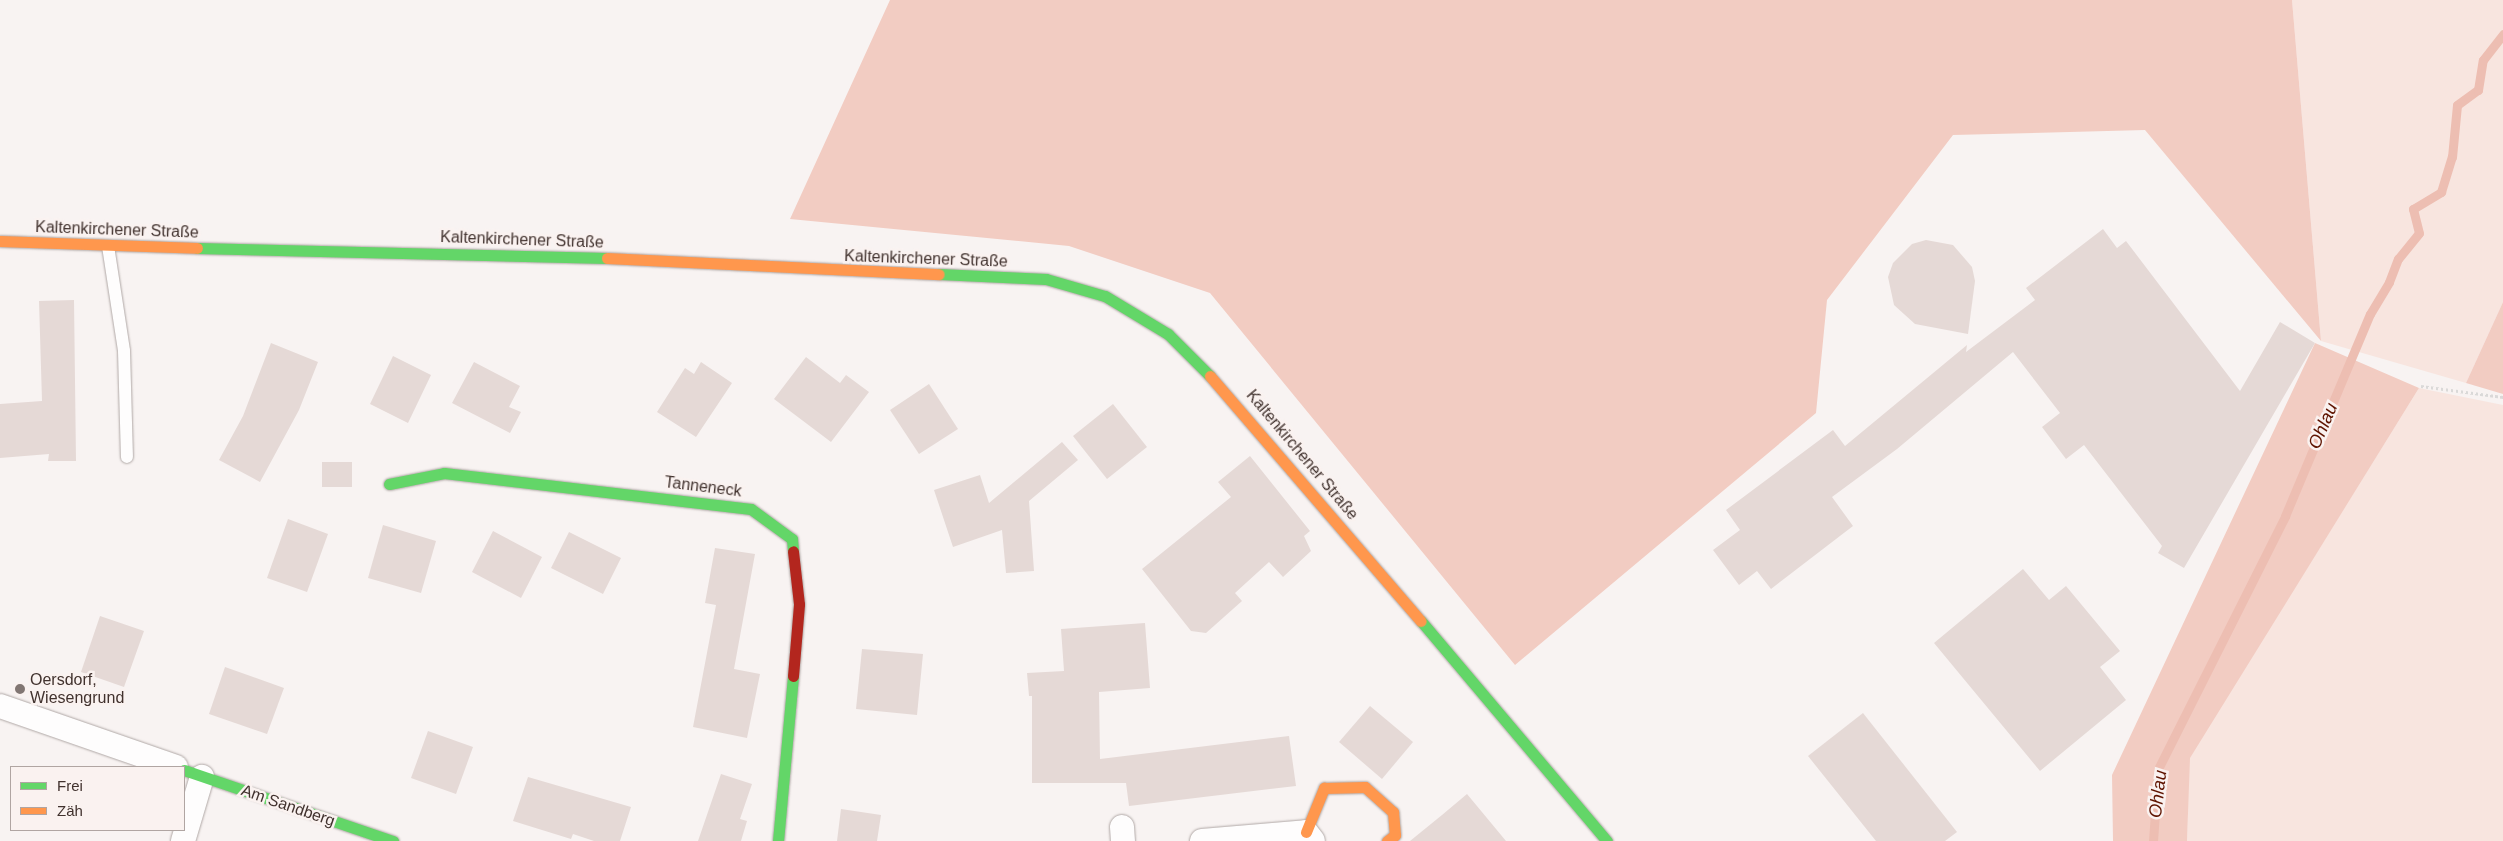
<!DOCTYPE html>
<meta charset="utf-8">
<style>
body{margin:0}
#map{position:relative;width:2503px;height:841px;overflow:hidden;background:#f8f3f2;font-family:Helvetica,sans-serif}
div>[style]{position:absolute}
.green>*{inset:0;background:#f8e5df}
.forest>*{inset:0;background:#f2ccc2}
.stream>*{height:9px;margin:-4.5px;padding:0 4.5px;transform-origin:4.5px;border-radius:4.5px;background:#edbeb2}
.building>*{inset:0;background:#e5d9d6}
.path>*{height:3px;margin-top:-1.5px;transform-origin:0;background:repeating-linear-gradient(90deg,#dad9d8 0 2.5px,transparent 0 5px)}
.roads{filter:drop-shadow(0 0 1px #b0a8a6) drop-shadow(0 0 1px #b0a8a6)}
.lane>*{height:12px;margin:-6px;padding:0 6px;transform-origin:6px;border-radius:6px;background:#fefdfd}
.street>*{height:24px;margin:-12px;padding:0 12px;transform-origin:12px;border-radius:12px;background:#fefdfd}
.fast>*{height:11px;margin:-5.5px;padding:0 5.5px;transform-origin:5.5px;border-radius:5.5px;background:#63d668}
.slow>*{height:11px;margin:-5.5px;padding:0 5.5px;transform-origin:5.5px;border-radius:5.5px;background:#ff974d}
.jam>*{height:11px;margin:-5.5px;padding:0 5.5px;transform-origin:5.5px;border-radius:5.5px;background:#b3261e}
.dots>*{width:14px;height:14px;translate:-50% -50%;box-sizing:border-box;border:2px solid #faf2f0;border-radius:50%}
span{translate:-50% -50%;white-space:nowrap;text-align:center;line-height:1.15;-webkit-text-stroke:5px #faf2f0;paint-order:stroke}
.street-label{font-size:16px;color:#41322e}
.poi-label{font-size:16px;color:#41322e}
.left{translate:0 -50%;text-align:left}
.water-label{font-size:18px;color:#5f1400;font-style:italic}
.legend{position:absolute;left:10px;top:766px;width:175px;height:65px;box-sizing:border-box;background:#faf2f0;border:1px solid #b0a5a2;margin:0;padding:6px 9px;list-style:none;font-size:15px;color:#41322e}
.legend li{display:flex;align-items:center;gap:10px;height:25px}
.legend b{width:25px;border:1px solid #b0a5a2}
</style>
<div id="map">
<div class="green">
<i style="clip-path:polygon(2292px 0,2503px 0,2503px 302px,2466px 383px,2321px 341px)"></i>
<i style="clip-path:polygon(2419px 388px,2503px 405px,2503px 841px,2187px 841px,2189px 758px)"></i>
</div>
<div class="forest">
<i style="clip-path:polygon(890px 0,2292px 0,2321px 341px,2145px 130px,1953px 135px,1827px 300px,1816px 413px,1515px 665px,1210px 293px,1069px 246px,790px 219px)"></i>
<i style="clip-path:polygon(2503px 302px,2503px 394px,2466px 383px)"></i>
<i style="clip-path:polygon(2315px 343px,2419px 388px,2190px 758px,2187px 841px,2113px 841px,2112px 775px)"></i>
</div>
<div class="stream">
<i style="left:2153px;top:841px;width:72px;rotate:-86deg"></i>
<i style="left:2158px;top:769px;width:283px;rotate:-63.3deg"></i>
<i style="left:2285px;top:516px;width:219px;rotate:-67.2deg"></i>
<i style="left:2370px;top:314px;width:37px;rotate:-59deg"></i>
<i style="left:2389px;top:282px;width:25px;rotate:-69deg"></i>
<i style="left:2398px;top:259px;width:33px;rotate:-51deg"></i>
<i style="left:2419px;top:233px;width:25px;rotate:-104deg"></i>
<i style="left:2413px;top:209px;width:33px;rotate:-31deg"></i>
<i style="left:2441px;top:192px;width:37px;rotate:-73deg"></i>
<i style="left:2452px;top:157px;width:52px;rotate:-84.5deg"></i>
<i style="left:2457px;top:105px;width:26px;rotate:-36deg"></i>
<i style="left:2478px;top:90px;width:30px;rotate:-81deg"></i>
<i style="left:2483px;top:60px;width:33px;rotate:-52deg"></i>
</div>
<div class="building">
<i style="clip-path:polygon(2103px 229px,2117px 248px,2126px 241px,2240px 391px,2280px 322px,2315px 343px,2184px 568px,2158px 553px,2162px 546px,2084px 445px,2066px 459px,2042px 427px,2060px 413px,2013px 352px,1897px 449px,1832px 497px,1853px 526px,1771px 589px,1757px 571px,1739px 585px,1713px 550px,1740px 530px,1726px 510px,1833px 430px,1845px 446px,1967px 345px,1966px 352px,2035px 300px,2026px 288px)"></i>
<i style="clip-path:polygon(1926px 240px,1953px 245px,1972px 267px,1975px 281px,1968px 334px,1915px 324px,1894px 305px,1888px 277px,1893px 263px,1912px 244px)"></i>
<i style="clip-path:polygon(74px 300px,76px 461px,48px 461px,49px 454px,0 458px,0 404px,42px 401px,39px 301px)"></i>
<i style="clip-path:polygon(271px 343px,318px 362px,299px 410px,260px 482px,219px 460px,243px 416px)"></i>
<i style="clip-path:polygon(393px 356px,431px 375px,408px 423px,370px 404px)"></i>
<i style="clip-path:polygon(806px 357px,840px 383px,846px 375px,869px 392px,831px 442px,774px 399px)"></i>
<i style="clip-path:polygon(474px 362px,520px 386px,509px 407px,521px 412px,510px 433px,452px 403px)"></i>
<i style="clip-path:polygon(701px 362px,732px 383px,696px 437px,657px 412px,685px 368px,694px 374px)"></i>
<i style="clip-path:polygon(929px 384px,958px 429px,919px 454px,890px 410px)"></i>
<i style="clip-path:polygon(1113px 404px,1147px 447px,1107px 479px,1073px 436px)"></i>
<i style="clip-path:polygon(1062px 442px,1078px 460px,1029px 501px,1034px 571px,1006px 573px,1002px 530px,953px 547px,934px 490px,980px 475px,989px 503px)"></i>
<i style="clip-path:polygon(1250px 456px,1310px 531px,1304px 536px,1311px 551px,1283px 577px,1269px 562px,1235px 593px,1242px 601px,1206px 633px,1191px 631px,1142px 569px,1231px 497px,1218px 482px)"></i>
<i style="clip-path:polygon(322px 462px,352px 462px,352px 487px,322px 487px)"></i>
<i style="clip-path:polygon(288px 519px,328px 534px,307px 592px,267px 578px)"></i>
<i style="clip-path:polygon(383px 525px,436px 541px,421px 593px,368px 578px)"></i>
<i style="clip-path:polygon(493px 531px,542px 557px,521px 598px,472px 572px)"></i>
<i style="clip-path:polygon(569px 532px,621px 558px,603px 594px,551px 568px)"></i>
<i style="clip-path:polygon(715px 548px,755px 554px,734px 669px,760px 674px,747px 738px,693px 727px,716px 605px,705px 603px)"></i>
<i style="clip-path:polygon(2023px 569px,2049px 600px,2066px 586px,2120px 651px,2100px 667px,2126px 700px,2040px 771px,1934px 643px)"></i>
<i style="clip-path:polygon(100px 616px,144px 631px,124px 687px,81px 672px)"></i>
<i style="clip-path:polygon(1145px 623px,1150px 688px,1099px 692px,1100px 759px,1289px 736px,1296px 786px,1129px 806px,1126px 783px,1032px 783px,1032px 696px,1029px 696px,1027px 673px,1064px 671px,1061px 629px)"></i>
<i style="clip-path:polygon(862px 649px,923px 654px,917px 715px,856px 709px)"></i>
<i style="clip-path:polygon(225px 667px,284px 688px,267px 734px,209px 714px)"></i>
<i style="clip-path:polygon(1370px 706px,1413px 742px,1382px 779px,1339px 742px)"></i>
<i style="clip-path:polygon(1863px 713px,1957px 832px,1945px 841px,1876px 841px,1808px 756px)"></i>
<i style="clip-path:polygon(428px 731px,473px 747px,456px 794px,411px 778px)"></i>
<i style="clip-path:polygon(721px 774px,752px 784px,740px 819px,747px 821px,741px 841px,698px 841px)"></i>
<i style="clip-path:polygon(528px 777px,631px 807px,620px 841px,594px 841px,573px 834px,571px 839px,513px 821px)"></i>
<i style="clip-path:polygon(1467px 794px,1506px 841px,1410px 841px,1442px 815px)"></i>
<i style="clip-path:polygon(841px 809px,881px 815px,877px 841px,837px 841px)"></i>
</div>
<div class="path">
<i style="left:2421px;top:386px;width:83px;rotate:7.6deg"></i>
</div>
<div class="roads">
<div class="lane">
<i style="left:108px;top:246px;width:106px;rotate:81.3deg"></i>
<i style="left:124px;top:351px;width:106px;rotate:88.4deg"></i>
</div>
<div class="street">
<i style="left:0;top:706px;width:186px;rotate:19.1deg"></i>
<i style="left:1122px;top:827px;width:14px;rotate:86deg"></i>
<i style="left:183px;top:841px;width:67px;rotate:-73.5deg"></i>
<i style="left:1202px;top:841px;width:104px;rotate:-4.9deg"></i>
<i style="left:1306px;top:832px;width:11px;rotate:52deg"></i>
</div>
<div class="fast">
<i style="left:197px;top:248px;width:410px;rotate:1.4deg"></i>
<i style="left:939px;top:274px;width:107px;rotate:2.7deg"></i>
<i style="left:1046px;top:279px;width:61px;rotate:16.1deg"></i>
<i style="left:1105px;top:296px;width:74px;rotate:31.1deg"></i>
<i style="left:1168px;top:334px;width:59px;rotate:45deg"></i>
<i style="left:389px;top:484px;width:56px;rotate:-11.3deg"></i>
<i style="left:444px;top:473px;width:309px;rotate:6.7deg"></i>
<i style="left:751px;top:509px;width:51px;rotate:36.2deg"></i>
<i style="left:792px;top:539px;width:12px;rotate:85deg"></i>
<i style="left:1421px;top:621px;width:288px;rotate:49.8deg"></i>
<i style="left:184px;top:770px;width:221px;rotate:18.8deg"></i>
<i style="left:778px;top:841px;width:166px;rotate:-84.8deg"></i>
</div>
<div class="slow">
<i style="left:0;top:241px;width:197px;rotate:2deg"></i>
<i style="left:607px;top:258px;width:332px;rotate:2.8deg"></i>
<i style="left:1210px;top:376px;width:323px;rotate:49.3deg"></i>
<i style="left:1306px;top:832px;width:48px;rotate:-67.8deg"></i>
<i style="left:1324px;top:788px;width:41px;rotate:-1.4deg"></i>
<i style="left:1365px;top:787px;width:38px;rotate:42deg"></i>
<i style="left:1393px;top:812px;width:23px;rotate:85deg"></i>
<i style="left:1395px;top:835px;width:10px;rotate:143deg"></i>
</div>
<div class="jam">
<i style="left:793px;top:676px;width:72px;rotate:-85.2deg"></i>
<i style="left:799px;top:604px;width:53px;rotate:-96.5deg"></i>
</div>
</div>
<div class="dots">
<i style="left:20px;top:689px;background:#817673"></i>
</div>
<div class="street-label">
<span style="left:117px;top:230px;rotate:2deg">Kaltenkirchener Straße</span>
<span style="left:522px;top:240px;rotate:2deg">Kaltenkirchener Straße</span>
<span style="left:926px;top:259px;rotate:2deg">Kaltenkirchener Straße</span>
<span style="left:1302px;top:455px;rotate:50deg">Kaltenkirchener Straße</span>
<span style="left:703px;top:487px;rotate:7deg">Tanneneck</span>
<span style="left:288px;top:806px;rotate:19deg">Am Sandberg</span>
</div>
<div class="poi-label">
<span class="left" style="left:30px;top:689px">Oersdorf,<br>Wiesengrund</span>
</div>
<div class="water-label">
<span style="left:2323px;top:426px;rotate:-67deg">Ohlau</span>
<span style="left:2158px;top:794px;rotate:-83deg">Ohlau</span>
</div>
<ul class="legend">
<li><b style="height:6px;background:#63d668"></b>Frei</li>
<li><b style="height:6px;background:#ff974d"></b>Zäh</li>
</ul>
</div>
